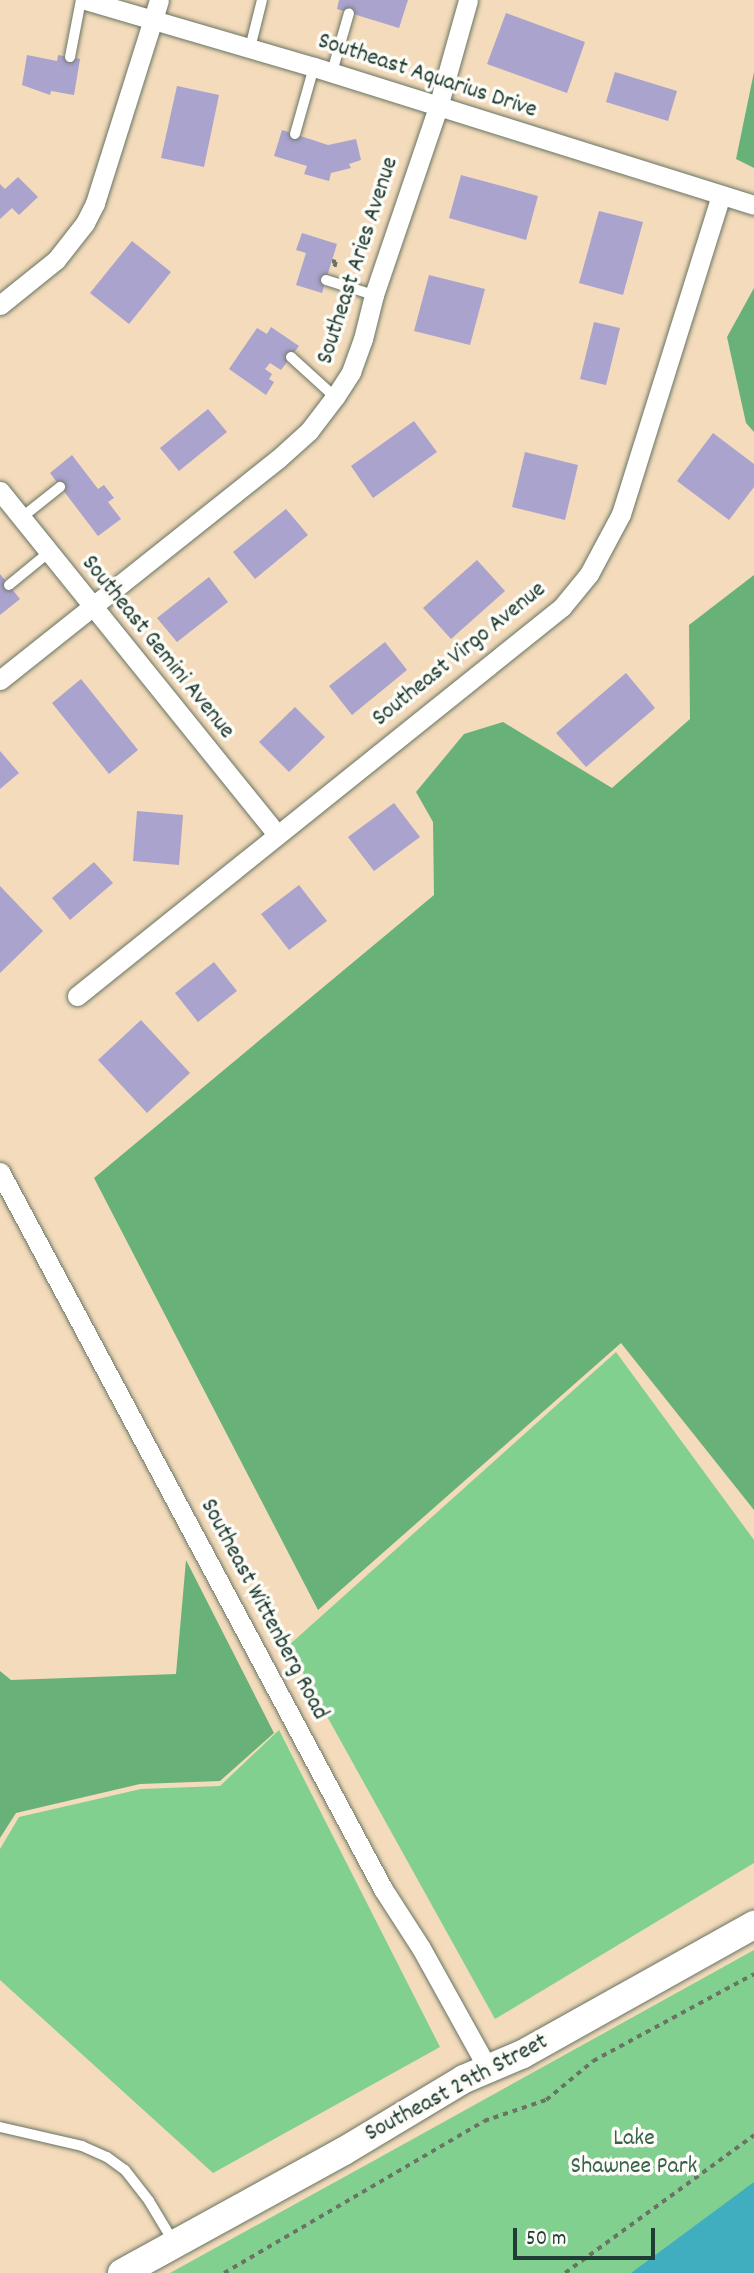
<!DOCTYPE html>
<style>
body{margin:0}
#map{position:relative;width:754px;height:2273px;overflow:hidden;background:#f3dbbb;font-family:Dekko,sans-serif}
div>[style]{position:absolute}
.green>*{inset:0;background:#81d090}
.forest>*{inset:0;background:#68b27a}
.water>*{inset:0;background:#40aebe}
.building>*{inset:0;background:#a9a3cd}
.path>*{height:3.5px;margin-top:-1.75px;transform-origin:0;background:repeating-linear-gradient(90deg,#697463 0 5px,transparent 0 10px)}
.roads{filter:drop-shadow(0 0 2px #697463) drop-shadow(0 0 2px #697463)}
.service>*{height:10px;margin:-5px;padding:0 5px;transform-origin:5px;border-radius:5px;background:#fff}
.minor>*{height:19px;margin:-9.5px;padding:0 9.5px;transform-origin:9.5px;border-radius:9.5px;background:#fff}
.secondary>*{height:28px;margin:-14px;padding:0 14px;transform-origin:14px;border-radius:14px;background:#fff}
span{translate:-50% -50%;white-space:nowrap;text-align:center;line-height:1.15;-webkit-text-stroke:7px #fdfcf7;paint-order:stroke}
.street-label{font-size:24px;color:#1f3d34}
.park-label{font-size:24px;color:#38624b}
.scale{position:absolute;left:513px;top:2228px;width:142px;height:32px;box-sizing:border-box;border:4px solid #1f3d34;border-top:0;padding-left:9px;font-size:21px;line-height:24px;white-space:nowrap;color:#1f3d34;-webkit-text-stroke:5px #fdfcf7;paint-order:stroke}
</style>
<div id="map">
<div class="green">
<i style="clip-path:polygon(616px 1352px,754px 1540px,754px 1863px,495px 2019px,288px 1646px)"></i>
<i style="clip-path:polygon(279px 1730px,440px 2047px,213px 2173px,0 1980px,0 1849px,19px 1817px,141px 1789px,220px 1786px)"></i>
<i style="clip-path:polygon(754px 1950px,754px 2273px,170px 2273px,375px 2160px)"></i>
</div>
<div class="forest">
<i style="clip-path:polygon(754px 72px,754px 168px,736px 159px)"></i>
<i style="clip-path:polygon(754px 288px,754px 432px,746px 423px,727px 337px)"></i>
<i style="clip-path:polygon(754px 575px,754px 1510px,621px 1343px,318px 1610px,94px 1178px,434px 895px,433px 822px,416px 792px,464px 734px,503px 722px,612px 788px,690px 719px,689px 625px)"></i>
<i style="clip-path:polygon(186px 1560px,274px 1733px,220px 1781px,140px 1784px,16px 1813px,0 1838px,0 1671px,11px 1680px,176px 1674px)"></i>
</div>
<div class="water">
<i style="clip-path:polygon(754px 2182px,754px 2273px,631px 2273px)"></i>
</div>
<div class="building">
<i style="clip-path:polygon(339px 0,408px 0,399px 28px,337px 9px)"></i>
<i style="clip-path:polygon(506px 13px,585px 42px,567px 93px,487px 64px)"></i>
<i style="clip-path:polygon(27px 55px,57px 61px,58px 55px,80px 59px,74px 95px,51px 91px,50px 95px,22px 85px)"></i>
<i style="clip-path:polygon(615px 72px,677px 91px,668px 121px,606px 102px)"></i>
<i style="clip-path:polygon(177px 86px,219px 95px,204px 167px,161px 158px)"></i>
<i style="clip-path:polygon(282px 130px,328px 145px,356px 139px,361px 160px,349px 164px,351px 168px,331px 173px,329px 181px,304px 174px,307px 166px,274px 156px)"></i>
<i style="clip-path:polygon(461px 175px,538px 196px,526px 240px,449px 218px)"></i>
<i style="clip-path:polygon(18px 177px,38px 197px,19px 215px,12px 208px,0 219px,0 184px,5px 189px)"></i>
<i style="clip-path:polygon(599px 211px,643px 222px,623px 295px,579px 283px)"></i>
<i style="clip-path:polygon(302px 233px,337px 244px,322px 293px,296px 285px,306px 253px,296px 250px)"></i>
<i style="clip-path:polygon(132px 241px,171px 272px,129px 324px,90px 293px)"></i>
<i style="clip-path:polygon(429px 275px,485px 289px,470px 345px,414px 331px)"></i>
<i style="clip-path:polygon(594px 322px,620px 328px,606px 385px,580px 379px)"></i>
<i style="clip-path:polygon(271px 327px,299px 346px,281px 370px,270px 363px,265px 369px,272px 374px,269px 379px,274px 382px,266px 395px,229px 369px,257px 328px,267px 334px)"></i>
<i style="clip-path:polygon(208px 409px,227px 432px,179px 471px,160px 448px)"></i>
<i style="clip-path:polygon(414px 421px,437px 452px,373px 498px,351px 466px)"></i>
<i style="clip-path:polygon(713px 433px,754px 464px,754px 487px,729px 520px,677px 481px)"></i>
<i style="clip-path:polygon(525px 452px,578px 465px,565px 520px,512px 507px)"></i>
<i style="clip-path:polygon(72px 455px,98px 489px,104px 485px,114px 498px,108px 502px,121px 519px,98px 536px,50px 473px)"></i>
<i style="clip-path:polygon(286px 509px,308px 535px,255px 579px,233px 552px)"></i>
<i style="clip-path:polygon(477px 560px,505px 591px,451px 639px,423px 608px)"></i>
<i style="clip-path:polygon(0 574px,20px 599px,0 615px)"></i>
<i style="clip-path:polygon(209px 577px,228px 602px,177px 642px,157px 618px)"></i>
<i style="clip-path:polygon(385px 642px,407px 670px,352px 715px,329px 686px)"></i>
<i style="clip-path:polygon(626px 673px,655px 708px,586px 767px,556px 733px)"></i>
<i style="clip-path:polygon(81px 679px,138px 750px,109px 774px,52px 703px)"></i>
<i style="clip-path:polygon(295px 707px,325px 737px,289px 772px,259px 742px)"></i>
<i style="clip-path:polygon(0 751px,19px 773px,0 789px)"></i>
<i style="clip-path:polygon(394px 803px,420px 837px,374px 871px,348px 837px)"></i>
<i style="clip-path:polygon(137px 811px,183px 815px,179px 865px,133px 861px)"></i>
<i style="clip-path:polygon(94px 862px,113px 883px,70px 920px,52px 898px)"></i>
<i style="clip-path:polygon(299px 885px,327px 921px,289px 950px,261px 914px)"></i>
<i style="clip-path:polygon(0 886px,43px 931px,0 973px)"></i>
<i style="clip-path:polygon(214px 962px,237px 991px,198px 1022px,175px 993px)"></i>
<i style="clip-path:polygon(141px 1020px,190px 1073px,147px 1113px,98px 1060px)"></i>
</div>
<div class="path">
<i style="left:332px;top:261px;width:4px;rotate:14deg"></i>
<i style="left:336px;top:262px;width:8px;rotate:104deg"></i>
<i style="left:224px;top:2273px;width:301px;rotate:-30.3deg"></i>
<i style="left:484px;top:2121px;width:65px;rotate:-18.7deg"></i>
<i style="left:546px;top:2100px;width:61px;rotate:-39.7deg"></i>
<i style="left:593px;top:2061px;width:183px;rotate:-28.4deg"></i>
<i style="left:565px;top:2273px;width:234px;rotate:-36.1deg"></i>
</div>
<div class="roads">
<div class="service">
<i style="left:250px;top:48px;width:49px;rotate:-76deg"></i>
<i style="left:70px;top:57px;width:58px;rotate:-79.1deg"></i>
<i style="left:332px;top:72px;width:61px;rotate:-73.9deg"></i>
<i style="left:295px;top:134px;width:70px;rotate:-74.2deg"></i>
<i style="left:326px;top:280px;width:50px;rotate:17.4deg"></i>
<i style="left:291px;top:357px;width:59px;rotate:42.3deg"></i>
<i style="left:21px;top:518px;width:50px;rotate:-38.5deg"></i>
<i style="left:9px;top:585px;width:50px;rotate:-39.4deg"></i>
<i style="left:0;top:2127px;width:84px;rotate:13deg"></i>
<i style="left:82px;top:2146px;width:27px;rotate:24deg"></i>
<i style="left:107px;top:2157px;width:22px;rotate:36deg"></i>
<i style="left:125px;top:2170px;width:39px;rotate:52deg"></i>
<i style="left:149px;top:2201px;width:47px;rotate:59deg"></i>
</div>
<div class="minor">
<i style="left:85px;top:0;width:239px;rotate:16.3deg"></i>
<i style="left:314px;top:67px;width:461px;rotate:17.4deg"></i>
<i style="left:0;top:305px;width:72px;rotate:-38.8deg"></i>
<i style="left:56px;top:260px;width:47px;rotate:-51.9deg"></i>
<i style="left:85px;top:223px;width:22px;rotate:-63deg"></i>
<i style="left:95px;top:203px;width:213px;rotate:-72.5deg"></i>
<i style="left:0;top:491px;width:441px;rotate:51.1deg"></i>
<i style="left:0;top:680px;width:355px;rotate:-38.5deg"></i>
<i style="left:278px;top:459px;width:42px;rotate:-42.1deg"></i>
<i style="left:309px;top:431px;width:43px;rotate:-52.6deg"></i>
<i style="left:335px;top:397px;width:30px;rotate:-57deg"></i>
<i style="left:351px;top:372px;width:35px;rotate:-70deg"></i>
<i style="left:363px;top:339px;width:45px;rotate:-76deg"></i>
<i style="left:374px;top:295px;width:199px;rotate:-71.2deg"></i>
<i style="left:438px;top:107px;width:111px;rotate:-74.3deg"></i>
<i style="left:77px;top:996px;width:622px;rotate:-38.73deg"></i>
<i style="left:562px;top:607px;width:43px;rotate:-50.7deg"></i>
<i style="left:589px;top:574px;width:68px;rotate:-61.9deg"></i>
<i style="left:621px;top:514px;width:334px;rotate:-72.6deg"></i>
<i style="left:0;top:1172px;width:813px;rotate:61.89deg"></i>
<i style="left:383px;top:1889px;width:70px;rotate:57.2deg"></i>
<i style="left:421px;top:1948px;width:138px;rotate:61deg"></i>
</div>
<div class="secondary">
<i style="left:122px;top:2273px;width:253px;rotate:-28.8deg"></i>
<i style="left:344px;top:2151px;width:140px;rotate:-31deg"></i>
<i style="left:464px;top:2079px;width:64px;rotate:-23deg"></i>
<i style="left:523px;top:2054px;width:265px;rotate:-29.2deg"></i>
</div>
</div>
<div class="street-label">
<span style="left:427px;top:77px;rotate:18deg">Southeast Aquarius Drive</span>
<span style="left:359px;top:261px;rotate:-72deg">Southeast Aries Avenue</span>
<span style="left:157px;top:648px;rotate:51deg">Southeast Gemini Avenue</span>
<span style="left:460px;top:655px;rotate:-39deg">Southeast Virgo Avenue</span>
<span style="left:263px;top:1610px;rotate:62deg">Southeast Wittenberg Road</span>
<span style="left:457px;top:2089px;rotate:-28deg">Southeast 29th Street</span>
</div>
<div class="park-label">
<span style="left:634px;top:2154px">Lake<br>Shawnee Park</span>
</div>
<div class="scale">50 m</div>
</div>
